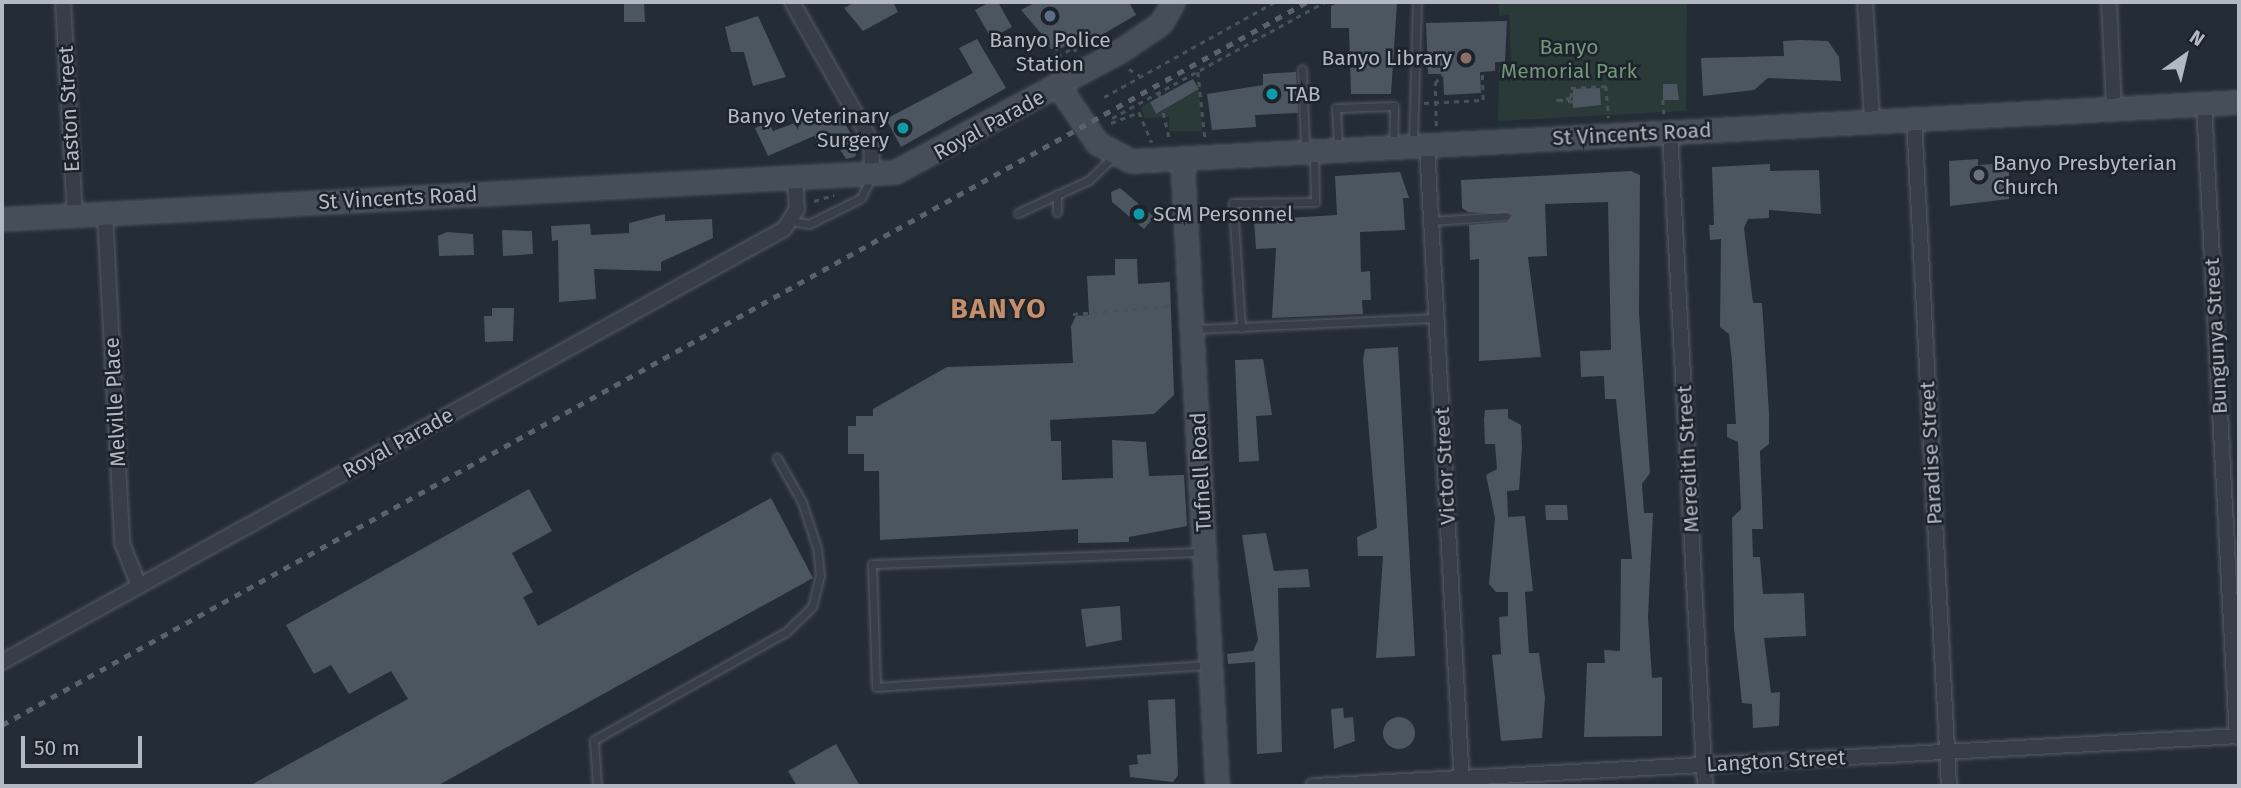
<!DOCTYPE html>
<style>
body{margin:0}
#map{position:relative;width:2241px;height:788px;overflow:hidden;background:#242c36;font-family:"Fira Sans",sans-serif}
div>[style]{position:absolute}
.green>*{inset:0;background:#293a39}
.building>*{inset:0;background:#4c5661}
.round{border-radius:50%}
.path>*{height:2.5px;margin-top:-1.25px;transform-origin:0;background:repeating-linear-gradient(90deg,#455557 0 5px,transparent 0 10px)}
.roads{filter:drop-shadow(0 0 2px #555c64) drop-shadow(0 0 2px #555c64)}
.lane>*{height:7px;margin:-3.5px;padding:0 3.5px;transform-origin:3.5px;border-radius:3.5px;background:#373e47}
.street>*{height:14px;margin:-7px;padding:0 7px;transform-origin:7px;border-radius:7px;background:#373e47}
.secondary>*{height:21px;margin:-10.5px;padding:0 10.5px;transform-origin:10.5px;border-radius:10.5px;background:#464e59}
.rail>*{height:5px;margin-top:-2.5px;transform-origin:0;background:repeating-linear-gradient(90deg,#5a626d 0 7px,transparent 0 14px)}
.dots>*{width:19px;height:19px;translate:-50% -50%;box-sizing:border-box;border:4px solid #1c232b;border-radius:50%}
span{translate:-50% -50%;white-space:nowrap;text-align:center;line-height:1.15;-webkit-text-stroke:5px #1c232b;paint-order:stroke}
.poi-label{font-size:21px;color:#b2b9c3}
.right{translate:-100% -50%;text-align:right}
.left{translate:0 -50%;text-align:left}
.park-label{font-size:21px;color:#73967a}
.street-label{font-size:21px;color:#b2b9c3}
.district-label{font-size:28px;color:#c58f6b;font-weight:700;letter-spacing:2px}
.frame{position:absolute;inset:0;border:4px solid #b2b9c3;pointer-events:none}
.north{position:absolute;left:2150px;top:21px;width:70px;height:70px;-webkit-text-stroke:5px #1c232b;paint-order:stroke;rotate:34deg;font-size:19px;font-weight:700;line-height:28px;text-align:center;color:#b2b9c3}
.north::after{content:'';display:block;margin:auto;width:24px;height:32px;background:#b2b9c3;clip-path:polygon(50% 0,100% 100%,50% 72%,0 100%)}
.scale{position:absolute;left:21px;top:736px;width:121px;height:32px;box-sizing:border-box;border:4px solid #b2b9c3;border-top:0;padding-left:9px;font-size:21px;line-height:24px;white-space:nowrap;color:#b2b9c3;-webkit-text-stroke:5px #1c232b;paint-order:stroke}
</style>
<div id="map">
<div class="green">
<i style="clip-path:polygon(1499px 2px,1687px 2px,1686px 111px,1498px 121px,1499px 66px,1511px 65px,1509px 15px,1499px 16px)"></i>
<i style="clip-path:polygon(1199px 89px,1202px 131px,1169px 131px,1169px 117px,1144px 118px,1141px 108px,1150px 102px,1157px 114px)"></i>
</div>
<div class="building">
<i style="clip-path:polygon(624px 2px,644px 2px,645px 22px,624px 22px)"></i>
<i style="clip-path:polygon(855px 2px,893px 2px,898px 12px,863px 31px,844px 8px)"></i>
<i style="clip-path:polygon(990px 2px,998px 2px,1012px 27px,991px 38px,975px 10px)"></i>
<i style="clip-path:polygon(1036px 2px,1129px 2px,1136px 15px,1093px 40px,1089px 33px,1056px 51px,1021px 10px)"></i>
<i style="clip-path:polygon(1339px 2px,1397px 2px,1391px 94px,1351px 94px,1349px 28px,1331px 28px,1331px 6px)"></i>
<i style="clip-path:polygon(758px 16px,786px 77px,753px 86px,744px 52px,731px 52px,725px 27px)"></i>
<i style="clip-path:polygon(1507px 21px,1505px 62px,1495px 62px,1495px 71px,1480px 72px,1481px 93px,1444px 95px,1443px 74px,1428px 74px,1426px 23px)"></i>
<i style="clip-path:polygon(977px 39px,1006px 88px,901px 147px,886px 119px,973px 73px,959px 48px)"></i>
<i style="clip-path:polygon(1801px 40px,1828px 41px,1839px 57px,1841px 81px,1768px 78px,1754px 90px,1703px 96px,1701px 58px,1784px 56px,1783px 41px)"></i>
<i style="clip-path:polygon(1296px 72px,1298px 113px,1255px 115px,1256px 127px,1212px 130px,1207px 94px,1263px 85px,1263px 74px)"></i>
<i style="clip-path:polygon(1193px 79px,1199px 89px,1156px 114px,1150px 102px)"></i>
<i style="clip-path:polygon(1663px 84px,1677px 84px,1679px 100px,1663px 100px)"></i>
<i style="clip-path:polygon(1600px 88px,1601px 105px,1573px 108px,1573px 89px)"></i>
<i style="clip-path:polygon(827px 111px,832px 118px,839px 114px,859px 147px,855px 157px,846px 159px,836px 143px,823px 150px,814px 136px,768px 156px,755px 128px,769px 122px,773px 131px)"></i>
<i style="clip-path:polygon(1978px 159px,1978px 165px,2009px 163px,2009px 199px,1950px 206px,1949px 161px)"></i>
<i style="clip-path:polygon(1770px 164px,1770px 171px,1819px 170px,1821px 214px,1769px 210px,1769px 218px,1748px 219px,1744px 228px,1753px 303px,1762px 303px,1769px 413px,1769px 444px,1760px 451px,1763px 529px,1752px 529px,1753px 557px,1760px 557px,1763px 594px,1804px 593px,1806px 636px,1764px 638px,1771px 693px,1780px 692px,1779px 726px,1753px 728px,1752px 704px,1742px 703px,1734px 628px,1732px 518px,1741px 509px,1738px 442px,1727px 437px,1727px 424px,1736px 424px,1732px 361px,1729px 334px,1720px 327px,1721px 239px,1710px 240px,1709px 225px,1714px 225px,1712px 167px)"></i>
<i style="clip-path:polygon(1631px 171px,1640px 175px,1639px 313px,1650px 473px,1642px 484px,1644px 513px,1653px 513px,1648px 617px,1652px 678px,1662px 677px,1662px 736px,1584px 737px,1587px 663px,1605px 663px,1604px 650px,1620px 651px,1621px 559px,1632px 559px,1616px 399px,1605px 399px,1604px 376px,1581px 377px,1580px 351px,1611px 350px,1608px 202px,1545px 204px,1547px 256px,1528px 257px,1541px 357px,1479px 361px,1479px 259px,1470px 260px,1469px 225px,1507px 222px,1512px 215px,1468px 212px,1462px 208px,1461px 180px)"></i>
<i style="clip-path:polygon(1400px 172px,1409px 198px,1403px 198px,1405px 230px,1360px 232px,1361px 272px,1370px 271px,1371px 300px,1362px 300px,1363px 314px,1272px 318px,1276px 248px,1256px 249px,1254px 220px,1337px 215px,1335px 176px)"></i>
<i style="clip-path:polygon(1120px 188px,1154px 217px,1144px 229px,1112px 202px,1111px 192px)"></i>
<i style="clip-path:polygon(665px 214px,665px 221px,712px 219px,713px 238px,661px 262px,661px 271px,594px 269px,596px 299px,559px 302px,558px 240px,552px 241px,551px 226px,590px 224px,591px 235px,629px 233px,629px 223px)"></i>
<i style="clip-path:polygon(502px 230px,532px 231px,533px 254px,503px 256px)"></i>
<i style="clip-path:polygon(447px 232px,473px 234px,474px 255px,439px 256px,438px 236px)"></i>
<i style="clip-path:polygon(1115px 259px,1137px 259px,1138px 284px,1170px 282px,1174px 395px,1154px 414px,1050px 420px,1051px 441px,1061px 441px,1062px 480px,1113px 478px,1112px 440px,1146px 442px,1149px 476px,1184px 475px,1187px 526px,1129px 537px,1129px 542px,1078px 543px,1078px 529px,880px 540px,879px 471px,864px 471px,864px 454px,848px 454px,848px 426px,856px 426px,856px 416px,873px 416px,873px 409px,947px 367px,1073px 363px,1071px 326px,1076px 316px,1089px 315px,1087px 276px,1115px 275px)"></i>
<i style="clip-path:polygon(492px 308px,514px 308px,513px 341px,485px 342px,484px 316px,492px 316px)"></i>
<i style="clip-path:polygon(1398px 347px,1415px 656px,1376px 658px,1383px 556px,1358px 556px,1357px 537px,1377px 528px,1363px 360px,1365px 349px)"></i>
<i style="clip-path:polygon(1263px 359px,1272px 415px,1256px 416px,1259px 461px,1239px 462px,1235px 360px)"></i>
<i style="clip-path:polygon(1508px 409px,1508px 418px,1521px 425px,1522px 448px,1519px 490px,1507px 491px,1508px 517px,1525px 516px,1533px 591px,1525px 592px,1529px 653px,1539px 653px,1545px 698px,1542px 738px,1501px 741px,1492px 655px,1501px 654px,1499px 617px,1508px 616px,1508px 592px,1496px 592px,1489px 584px,1495px 518px,1486px 475px,1497px 469px,1495px 444px,1485px 444px,1484px 420px,1485px 410px)"></i>
<i style="clip-path:polygon(529px 489px,552px 531px,512px 553px,533px 592px,523px 597px,538px 626px,771px 498px,813px 578px,437px 786px,249px 786px,408px 699px,391px 671px,349px 694px,331px 665px,314px 674px,286px 625px)"></i>
<i style="clip-path:polygon(1545px 505px,1567px 505px,1568px 520px,1546px 520px)"></i>
<i style="clip-path:polygon(1266px 533px,1274px 571px,1308px 569px,1310px 587px,1278px 588px,1282px 752px,1257px 754px,1255px 662px,1228px 664px,1227px 654px,1253px 651px,1258px 640px,1242px 535px)"></i>
<i style="clip-path:polygon(1120px 606px,1122px 640px,1086px 647px,1081px 609px)"></i>
<i style="clip-path:polygon(1175px 699px,1178px 775px,1173px 782px,1130px 777px,1129px 765px,1138px 764px,1137px 755px,1151px 754px,1148px 700px)"></i>
<i style="clip-path:polygon(1343px 708px,1344px 718px,1353px 717px,1355px 741px,1334px 749px,1331px 709px)"></i>
<i class="round" style="left:1383px;top:717px;width:32px;height:32px"></i>
<i style="clip-path:polygon(836px 744px,860px 786px,797px 786px,788px 771px)"></i>
</div>
<div class="path">
<i style="left:1050px;top:44px;width:15px;rotate:62deg"></i>
<i style="left:1057px;top:57px;width:20px;rotate:-30deg"></i>
<i style="left:1074px;top:47px;width:5px;rotate:68deg"></i>
<i style="left:1129px;top:69px;width:13px;rotate:32deg"></i>
<i style="left:1198px;top:72px;width:66px;rotate:83.9deg"></i>
<i style="left:1159px;top:93px;width:49px;rotate:77.1deg"></i>
<i style="left:1104px;top:97px;width:196px;rotate:-29.1deg"></i>
<i style="left:1663px;top:100px;width:14px;rotate:86deg"></i>
<i style="left:1573px;top:102px;width:17px;rotate:-173deg"></i>
<i style="left:1556px;top:100px;width:15px;rotate:-8deg"></i>
<i style="left:1571px;top:98px;width:10px;rotate:-90deg"></i>
<i style="left:1571px;top:88px;width:35px;rotate:-3deg"></i>
<i style="left:1606px;top:86px;width:32px;rotate:85deg"></i>
<i style="left:1424px;top:103px;width:59px;rotate:-2.9deg"></i>
<i style="left:1483px;top:100px;width:28px;rotate:-92deg"></i>
<i style="left:1112px;top:118px;width:243px;rotate:-28.6deg"></i>
<i style="left:1111px;top:123px;width:30px;rotate:-21deg"></i>
<i style="left:1139px;top:112px;width:33px;rotate:67deg"></i>
<i style="left:1436px;top:126px;width:43px;rotate:-91.3deg"></i>
<i style="left:1435px;top:83px;width:12px;rotate:-48deg"></i>
<i style="left:814px;top:201px;width:21px;rotate:-17deg"></i>
<i style="left:1073px;top:314px;width:97px;rotate:-4.7deg"></i>
</div>
<div class="roads">
<div class="lane">
<i style="left:1302px;top:69px;width:79px;rotate:87.8deg"></i>
<i style="left:1413px;top:143px;width:141px;rotate:-88.4deg"></i>
<i style="left:1338px;top:146px;width:38px;rotate:-93deg"></i>
<i style="left:1336px;top:108px;width:58px;rotate:-2deg"></i>
<i style="left:1394px;top:106px;width:39px;rotate:91deg"></i>
<i style="left:1057px;top:194px;width:18px;rotate:90deg"></i>
<i style="left:1018px;top:213px;width:78px;rotate:-24.9deg"></i>
<i style="left:1089px;top:180px;width:35px;rotate:-44deg"></i>
<i style="left:792px;top:221px;width:17px;rotate:10deg"></i>
<i style="left:809px;top:224px;width:58px;rotate:-26.6deg"></i>
<i style="left:861px;top:198px;width:25px;rotate:-64deg"></i>
<i style="left:1431px;top:221px;width:75px;rotate:-3.8deg"></i>
<i style="left:1241px;top:328px;width:125px;rotate:-93.7deg"></i>
<i style="left:1233px;top:203px;width:82px;rotate:-0.7deg"></i>
<i style="left:1315px;top:202px;width:47px;rotate:-91.2deg"></i>
<i style="left:1194px;top:329px;width:243px;rotate:-2.6deg"></i>
<i style="left:1201px;top:552px;width:329px;rotate:177.9deg"></i>
<i style="left:872px;top:564px;width:123px;rotate:88.1deg"></i>
<i style="left:876px;top:687px;width:332px;rotate:-3.8deg"></i>
<i style="left:597px;top:786px;width:46px;rotate:-93.7deg"></i>
<i style="left:594px;top:740px;width:220px;rotate:-29.4deg"></i>
<i style="left:786px;top:632px;width:36px;rotate:-44deg"></i>
<i style="left:812px;top:607px;width:32px;rotate:-76deg"></i>
<i style="left:820px;top:576px;width:28px;rotate:-96deg"></i>
<i style="left:817px;top:548px;width:48px;rotate:-108.1deg"></i>
<i style="left:802px;top:502px;width:51px;rotate:-119.6deg"></i>
</div>
<div class="street">
<i style="left:63px;top:2px;width:214px;rotate:86.8deg"></i>
<i style="left:792px;top:2px;width:160px;rotate:60.4deg"></i>
<i style="left:871px;top:141px;width:33px;rotate:88deg"></i>
<i style="left:1865px;top:2px;width:119px;rotate:86.6deg"></i>
<i style="left:2109px;top:2px;width:106px;rotate:87.3deg"></i>
<i style="left:2204px;top:104px;width:634px;rotate:87.02deg"></i>
<i style="left:1914px;top:119px;width:668px;rotate:87deg"></i>
<i style="left:1670px;top:132px;width:655px;rotate:86.94deg"></i>
<i style="left:1427px;top:146px;width:640px;rotate:86.86deg"></i>
<i style="left:105px;top:214px;width:329px;rotate:87deg"></i>
<i style="left:122px;top:543px;width:46px;rotate:68.4deg"></i>
<i style="left:2px;top:662px;width:894px;rotate:-28.97deg"></i>
<i style="left:784px;top:229px;width:24px;rotate:-57deg"></i>
<i style="left:797px;top:209px;width:32px;rotate:-94deg"></i>
<i style="left:1313px;top:786px;width:927px;rotate:-3.09deg"></i>
</div>
<div class="secondary">
<i style="left:1059px;top:87px;width:68px;rotate:55.8deg"></i>
<i style="left:1097px;top:143px;width:38px;rotate:28deg"></i>
<i style="left:1131px;top:161px;width:1110px;rotate:-3.05deg"></i>
<i style="left:1182px;top:159px;width:628px;rotate:86.8deg"></i>
<i style="left:2px;top:219px;width:894px;rotate:-3.01deg"></i>
<i style="left:895px;top:172px;width:255px;rotate:-28.3deg"></i>
<i style="left:1120px;top:51px;width:50px;rotate:-34.3deg"></i>
<i style="left:1161px;top:23px;width:24px;rotate:-60deg"></i>
</div>
</div>
<div class="rail">
<i style="left:2px;top:725px;width:1492px;rotate:-28.99deg"></i>
</div>
<div class="dots">
<i style="left:1050px;top:16px;background:#5c6f8a"></i>
<i style="left:1466px;top:58px;background:#8d6e63"></i>
<i style="left:1272px;top:94px;background:#0f9aa8"></i>
<i style="left:903px;top:128px;background:#0f9aa8"></i>
<i style="left:1979px;top:175px;background:#6b7280"></i>
<i style="left:1139px;top:214px;background:#0f9aa8"></i>
</div>
<div class="poi-label">
<span style="left:1050px;top:52px">Banyo Police<br>Station</span>
<span class="right" style="left:1452px;top:58px">Banyo Library</span>
<span class="left" style="left:1286px;top:94px">TAB</span>
<span class="right" style="left:889px;top:128px">Banyo Veterinary<br>Surgery</span>
<span class="left" style="left:1993px;top:175px">Banyo Presbyterian<br>Church</span>
<span class="left" style="left:1153px;top:214px">SCM Personnel</span>
</div>
<div class="park-label">
<span style="left:1569px;top:59px">Banyo<br>Memorial Park</span>
</div>
<div class="street-label">
<span style="left:69px;top:109px;rotate:-93deg">Easton Street</span>
<span style="left:989px;top:125px;rotate:-29deg">Royal Parade</span>
<span style="left:1632px;top:134px;rotate:-3deg">St Vincents Road</span>
<span style="left:398px;top:198px;rotate:-3deg">St Vincents Road</span>
<span style="left:2216px;top:336px;rotate:-93deg">Bungunya Street</span>
<span style="left:115px;top:402px;rotate:-93deg">Melville Place</span>
<span style="left:398px;top:443px;rotate:-29deg">Royal Parade</span>
<span style="left:1931px;top:453px;rotate:-93deg">Paradise Street</span>
<span style="left:1688px;top:459px;rotate:-93deg">Meredith Street</span>
<span style="left:1445px;top:466px;rotate:-93deg">Victor Street</span>
<span style="left:1201px;top:472px;rotate:-93deg">Tufnell Road</span>
<span style="left:1776px;top:761px;rotate:-3deg">Langton Street</span>
</div>
<div class="district-label">
<span style="left:999px;top:309px">BANYO</span>
</div>
<div class="frame"></div>
<div class="north">N</div>
<div class="scale">50 m</div>
</div>
